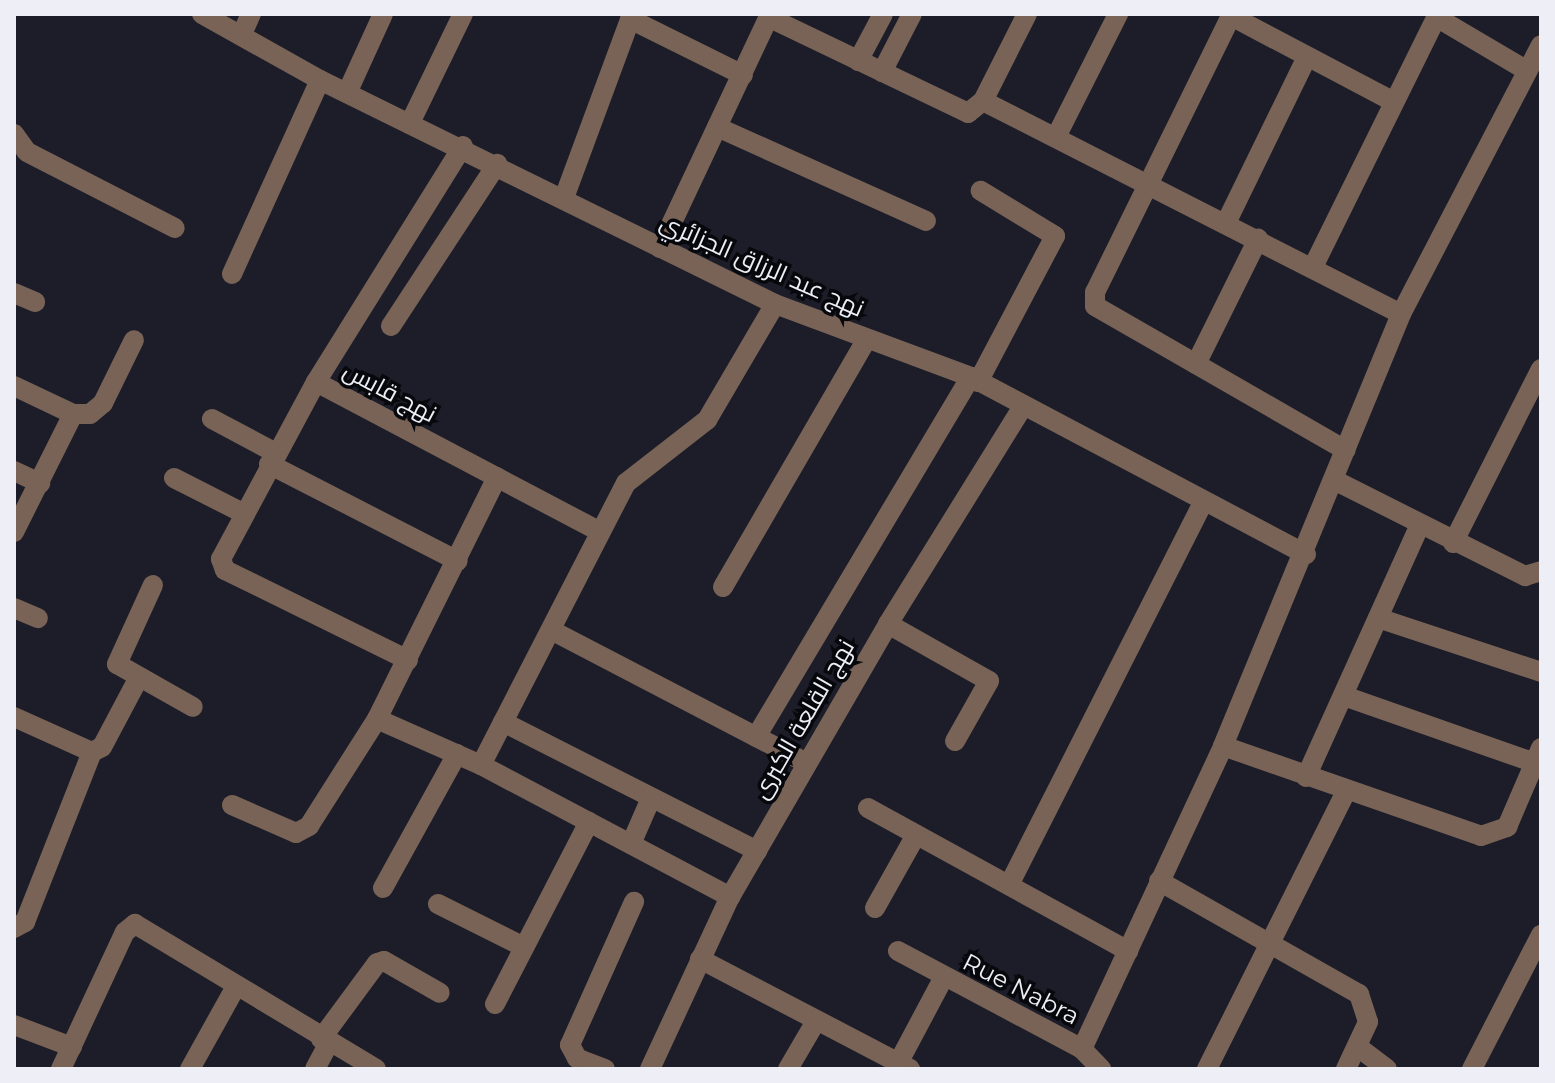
<!DOCTYPE html>
<meta charset="utf-8">
<style>
body{margin:0}
#map{position:relative;width:1555px;height:1083px;overflow:hidden;background:#1c1d28;font-family:Montserrat,Cairo,sans-serif}
div>[style]{position:absolute}
.minor>*{height:20px;margin:-10px;padding:0 10px;transform-origin:10px;border-radius:10px;background:#786356}
span{translate:-50% -50%;white-space:nowrap;text-align:center;line-height:1.15;-webkit-text-stroke:7px #07080c;paint-order:stroke}
.street-label{font-size:24px;color:#eeeff6}
.frame{position:absolute;inset:0;border:16px solid #eeeff6;pointer-events:none}
</style>
<div id="map">
<div class="minor">
<i style="left:202px;top:14px;width:135px;rotate:29.2deg"></i>
<i style="left:320px;top:80px;width:507px;rotate:26.21deg"></i>
<i style="left:775px;top:304px;width:209px;rotate:20.4deg"></i>
<i style="left:971px;top:377px;width:379px;rotate:27.9deg"></i>
<i style="left:1232px;top:14px;width:310px;rotate:116.2deg"></i>
<i style="left:1095px;top:292px;width:14px;rotate:90deg"></i>
<i style="left:1095px;top:306px;width:289px;rotate:29.9deg"></i>
<i style="left:1231px;top:16px;width:182px;rotate:27.8deg"></i>
<i style="left:768px;top:17px;width:222px;rotate:25.6deg"></i>
<i style="left:968px;top:113px;width:19px;rotate:-39deg"></i>
<i style="left:983px;top:101px;width:469px;rotate:27deg"></i>
<i style="left:1436px;top:17px;width:104px;rotate:30.5deg"></i>
<i style="left:630px;top:19px;width:126px;rotate:26.4deg"></i>
<i style="left:242px;top:34px;width:22px;rotate:-66deg"></i>
<i style="left:858px;top:61px;width:53px;rotate:-62deg"></i>
<i style="left:882px;top:72px;width:65px;rotate:-62.7deg"></i>
<i style="left:347px;top:93px;width:87px;rotate:-65.5deg"></i>
<i style="left:983px;top:101px;width:97px;rotate:-63.2deg"></i>
<i style="left:411px;top:121px;width:119px;rotate:-64.1deg"></i>
<i style="left:717px;top:127px;width:229px;rotate:24.2deg"></i>
<i style="left:14px;top:134px;width:22px;rotate:54deg"></i>
<i style="left:27px;top:152px;width:166px;rotate:27.2deg"></i>
<i style="left:1056px;top:137px;width:138px;rotate:-63.2deg"></i>
<i style="left:564px;top:198px;width:196px;rotate:-69.7deg"></i>
<i style="left:1226px;top:223px;width:185px;rotate:-64deg"></i>
<i style="left:660px;top:248px;width:259px;rotate:-64.8deg"></i>
<i style="left:1313px;top:267px;width:282px;rotate:-63.7deg"></i>
<i style="left:232px;top:274px;width:213px;rotate:-65.6deg"></i>
<i style="left:14px;top:293px;width:23px;rotate:23deg"></i>
<i style="left:391px;top:326px;width:194px;rotate:-56.8deg"></i>
<i style="left:1196px;top:364px;width:140px;rotate:-63.6deg"></i>
<i style="left:316px;top:382px;width:321px;rotate:27.8deg"></i>
<i style="left:978px;top:382px;width:165px;rotate:-62.2deg"></i>
<i style="left:1055px;top:236px;width:87px;rotate:-148.7deg"></i>
<i style="left:14px;top:386px;width:65px;rotate:25.4deg"></i>
<i style="left:73px;top:414px;width:17px"></i>
<i style="left:90px;top:414px;width:17px;rotate:-40deg"></i>
<i style="left:103px;top:403px;width:70px;rotate:-63.8deg"></i>
<i style="left:212px;top:419px;width:72px;rotate:28deg"></i>
<i style="left:269px;top:464px;width:212px;rotate:27.2deg"></i>
<i style="left:14px;top:471px;width:29px;rotate:25deg"></i>
<i style="left:174px;top:478px;width:77px;rotate:26.9deg"></i>
<i style="left:1334px;top:480px;width:214px;rotate:26.7deg"></i>
<i style="left:1525px;top:576px;width:17px;rotate:-17deg"></i>
<i style="left:14px;top:532px;width:132px;rotate:-63.4deg"></i>
<i style="left:1453px;top:543px;width:195px;rotate:-63.2deg"></i>
<i style="left:153px;top:585px;width:87px;rotate:114.5deg"></i>
<i style="left:117px;top:664px;width:87px;rotate:29.5deg"></i>
<i style="left:723px;top:587px;width:285px;rotate:-59.9deg"></i>
<i style="left:14px;top:608px;width:26px;rotate:23deg"></i>
<i style="left:1378px;top:618px;width:172px;rotate:18.3deg"></i>
<i style="left:888px;top:624px;width:116px;rotate:29.4deg"></i>
<i style="left:989px;top:681px;width:69px;rotate:119.5deg"></i>
<i style="left:551px;top:630px;width:288px;rotate:27.5deg"></i>
<i style="left:408px;top:660px;width:204px;rotate:-153.8deg"></i>
<i style="left:225px;top:570px;width:12px;rotate:-110deg"></i>
<i style="left:221px;top:559px;width:201px;rotate:-61.8deg"></i>
<i style="left:316px;top:382px;width:278px;rotate:-58.1deg"></i>
<i style="left:1344px;top:696px;width:202px;rotate:19.3deg"></i>
<i style="left:14px;top:717px;width:85px;rotate:24.2deg"></i>
<i style="left:92px;top:752px;width:11px;rotate:-27deg"></i>
<i style="left:102px;top:747px;width:77px;rotate:-62.1deg"></i>
<i style="left:377px;top:719px;width:114px;rotate:23.9deg"></i>
<i style="left:481px;top:765px;width:282px;rotate:27.9deg"></i>
<i style="left:503px;top:722px;width:285px;rotate:26.9deg"></i>
<i style="left:756px;top:737px;width:419px;rotate:-59.2deg"></i>
<i style="left:1223px;top:746px;width:273px;rotate:19.2deg"></i>
<i style="left:1481px;top:836px;width:28px;rotate:-19deg"></i>
<i style="left:1507px;top:827px;width:86px;rotate:-66.7deg"></i>
<i style="left:481px;top:765px;width:317px;rotate:-62.8deg"></i>
<i style="left:626px;top:483px;width:103px;rotate:-37.9deg"></i>
<i style="left:707px;top:420px;width:134px;rotate:-59.6deg"></i>
<i style="left:1306px;top:777px;width:277px;rotate:-65.7deg"></i>
<i style="left:232px;top:805px;width:70px;rotate:23.6deg"></i>
<i style="left:296px;top:833px;width:15px;rotate:-28deg"></i>
<i style="left:309px;top:826px;width:127px;rotate:-57.6deg"></i>
<i style="left:377px;top:719px;width:270px;rotate:-63.6deg"></i>
<i style="left:868px;top:808px;width:297px;rotate:28.8deg"></i>
<i style="left:631px;top:844px;width:50px;rotate:-66.5deg"></i>
<i style="left:1159px;top:881px;width:230px;rotate:29.5deg"></i>
<i style="left:1359px;top:994px;width:29px;rotate:72deg"></i>
<i style="left:1368px;top:1022px;width:52px;rotate:115.1deg"></i>
<i style="left:1009px;top:885px;width:428px;rotate:-63.1deg"></i>
<i style="left:383px;top:888px;width:153px;rotate:-61.1deg"></i>
<i style="left:438px;top:904px;width:96px;rotate:26.6deg"></i>
<i style="left:875px;top:908px;width:84px;rotate:-60.7deg"></i>
<i style="left:14px;top:928px;width:13px;rotate:-29deg"></i>
<i style="left:25px;top:922px;width:183px;rotate:-68.5deg"></i>
<i style="left:898px;top:951px;width:208px;rotate:28deg"></i>
<i style="left:1082px;top:1049px;width:28px;rotate:46deg"></i>
<i style="left:700px;top:959px;width:237px;rotate:27.6deg"></i>
<i style="left:495px;top:1004px;width:205px;rotate:-62.7deg"></i>
<i style="left:14px;top:1025px;width:62px;rotate:20.8deg"></i>
<i style="left:321px;top:1039px;width:94px;rotate:-53.6deg"></i>
<i style="left:377px;top:963px;width:7px;rotate:-16deg"></i>
<i style="left:384px;top:961px;width:64px;rotate:29.7deg"></i>
<i style="left:1358px;top:1047px;width:36px;rotate:37deg"></i>
<i style="left:1082px;top:1049px;width:334px;rotate:-65deg"></i>
<i style="left:1223px;top:746px;width:467px;rotate:-67.6deg"></i>
<i style="left:1401px;top:314px;width:303px;rotate:-62.5deg"></i>
<i style="left:61px;top:1069px;width:151px;rotate:-65deg"></i>
<i style="left:125px;top:932px;width:13px;rotate:-39deg"></i>
<i style="left:135px;top:924px;width:281px;rotate:31deg"></i>
<i style="left:190px;top:1069px;width:93px;rotate:-60.9deg"></i>
<i style="left:315px;top:1069px;width:30px;rotate:-62deg"></i>
<i style="left:605px;top:1069px;width:30px;rotate:-159deg"></i>
<i style="left:577px;top:1058px;width:15px;rotate:-118deg"></i>
<i style="left:570px;top:1045px;width:157px;rotate:-65.9deg"></i>
<i style="left:650px;top:1069px;width:190px;rotate:-65.1deg"></i>
<i style="left:730px;top:897px;width:315px;rotate:-59.9deg"></i>
<i style="left:888px;top:624px;width:256px;rotate:-58.2deg"></i>
<i style="left:788px;top:1069px;width:56px;rotate:-59.7deg"></i>
<i style="left:895px;top:1069px;width:104px;rotate:-62deg"></i>
<i style="left:1207px;top:1069px;width:311px;rotate:-63.4deg"></i>
<i style="left:1472px;top:1069px;width:151px;rotate:-62.8deg"></i>
</div>
<div class="street-label">
<span style="left:762px;top:265px;rotate:24deg">نهج عبد الرزاق الجزائري</span>
<span style="left:390px;top:392px;rotate:28deg">نهج قابس</span>
<span style="left:803px;top:719px;rotate:-60deg">نهج القلعة الكبرى</span>
<span style="left:1021px;top:989px;rotate:27deg">Rue Nabra</span>
</div>
<div class="frame"></div>
</div>
